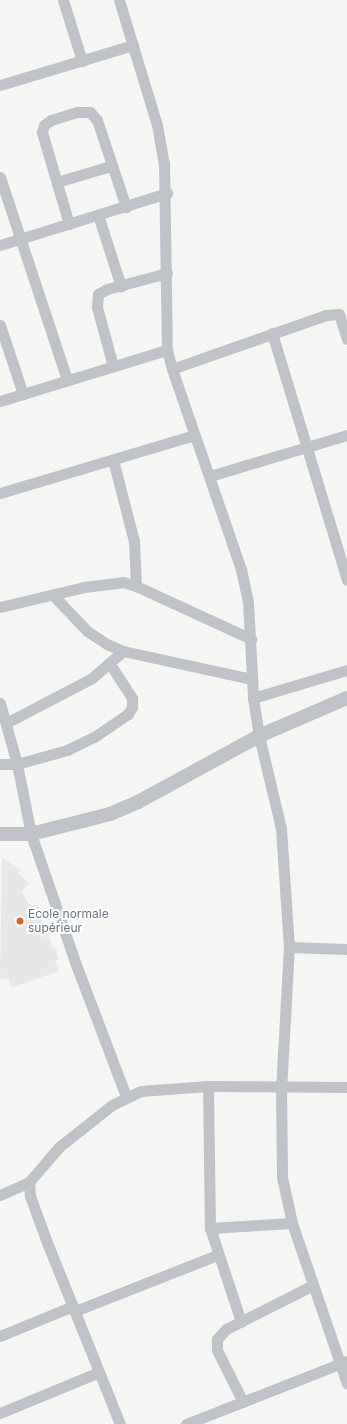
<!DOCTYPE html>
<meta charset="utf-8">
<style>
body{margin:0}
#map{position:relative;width:347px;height:1424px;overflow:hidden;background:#f5f6f3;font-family:Inter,sans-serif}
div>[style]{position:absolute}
.built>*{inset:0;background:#e6e7e6}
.minor>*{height:11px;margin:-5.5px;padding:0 5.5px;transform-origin:5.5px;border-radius:5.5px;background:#bfc2c6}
.tertiary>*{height:14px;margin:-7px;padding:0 7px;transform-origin:7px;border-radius:7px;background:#bfc2c6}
.dots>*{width:11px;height:11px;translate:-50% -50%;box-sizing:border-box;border:2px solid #fff;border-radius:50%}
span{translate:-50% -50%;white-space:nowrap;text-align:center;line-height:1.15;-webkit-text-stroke:4px #fff;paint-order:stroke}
.poi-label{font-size:12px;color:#677481}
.left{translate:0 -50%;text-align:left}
</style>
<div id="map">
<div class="built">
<i style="clip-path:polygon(2px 857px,21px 870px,18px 873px,29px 883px,22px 892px,29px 904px,39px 907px,43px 926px,47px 925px,52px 948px,55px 948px,59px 959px,55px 961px,59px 971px,12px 988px,8px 978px,0 979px)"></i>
</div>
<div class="minor">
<i style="left:63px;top:0;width:64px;rotate:72.7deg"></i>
<i style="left:119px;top:0;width:131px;rotate:73.1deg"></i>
<i style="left:157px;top:125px;width:39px;rotate:80deg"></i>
<i style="left:164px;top:163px;width:187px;rotate:89.1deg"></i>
<i style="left:167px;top:350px;width:20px;rotate:75deg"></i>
<i style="left:0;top:85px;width:139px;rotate:-16.7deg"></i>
<i style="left:0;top:177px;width:213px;rotate:71.7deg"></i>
<i style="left:57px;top:182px;width:56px;rotate:-16.5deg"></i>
<i style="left:98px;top:215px;width:75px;rotate:72.1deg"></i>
<i style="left:69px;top:224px;width:96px;rotate:-106.4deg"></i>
<i style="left:42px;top:132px;width:7px;rotate:-74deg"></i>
<i style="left:44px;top:125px;width:9px;rotate:-36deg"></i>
<i style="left:51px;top:120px;width:27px;rotate:-17deg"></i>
<i style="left:77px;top:112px;width:13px"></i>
<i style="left:90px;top:112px;width:11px;rotate:49deg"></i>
<i style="left:97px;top:120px;width:92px;rotate:71.6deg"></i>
<i style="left:0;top:245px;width:175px;rotate:-17.3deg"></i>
<i style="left:0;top:325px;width:73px;rotate:71.6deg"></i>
<i style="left:23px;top:394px;width:151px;rotate:-17deg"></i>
<i style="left:272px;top:333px;width:258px;rotate:73.1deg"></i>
<i style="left:347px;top:339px;width:26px;rotate:-108deg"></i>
<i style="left:339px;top:314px;width:13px;rotate:176deg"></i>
<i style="left:326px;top:315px;width:163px;rotate:160.7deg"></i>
<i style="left:172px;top:369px;width:212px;rotate:71deg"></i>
<i style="left:241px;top:569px;width:33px;rotate:78deg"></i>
<i style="left:248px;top:601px;width:97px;rotate:87deg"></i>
<i style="left:253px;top:698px;width:38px;rotate:81deg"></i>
<i style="left:259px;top:736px;width:95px;rotate:76.6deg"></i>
<i style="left:281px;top:828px;width:119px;rotate:86.2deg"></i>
<i style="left:289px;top:947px;width:142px;rotate:93.2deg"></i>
<i style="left:281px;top:1089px;width:88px;rotate:89.3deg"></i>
<i style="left:282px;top:1177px;width:47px;rotate:77.7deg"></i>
<i style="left:292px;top:1223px;width:170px;rotate:71.1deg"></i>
<i style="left:113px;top:366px;width:61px;rotate:-105.2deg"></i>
<i style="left:97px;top:307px;width:13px;rotate:-86deg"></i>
<i style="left:98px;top:294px;width:10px;rotate:-29deg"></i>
<i style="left:107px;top:289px;width:62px;rotate:-14.9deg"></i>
<i style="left:0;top:401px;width:24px;rotate:-17deg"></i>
<i style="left:113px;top:460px;width:84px;rotate:75.5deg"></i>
<i style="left:134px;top:541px;width:45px;rotate:87.5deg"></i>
<i style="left:210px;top:476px;width:143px;rotate:-16.7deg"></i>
<i style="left:0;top:493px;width:202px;rotate:-16.6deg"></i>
<i style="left:53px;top:595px;width:50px;rotate:46.6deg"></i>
<i style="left:87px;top:631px;width:24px;rotate:33deg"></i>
<i style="left:107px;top:644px;width:17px;rotate:24deg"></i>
<i style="left:123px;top:651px;width:131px;rotate:12.3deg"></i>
<i style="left:0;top:607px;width:86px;rotate:-13.4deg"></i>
<i style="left:84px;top:587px;width:39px;rotate:-7deg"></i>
<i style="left:123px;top:582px;width:14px;rotate:17deg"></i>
<i style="left:136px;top:586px;width:127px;rotate:24.7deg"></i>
<i style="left:253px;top:698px;width:98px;rotate:-16.6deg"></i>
<i style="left:0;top:703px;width:63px;rotate:74.4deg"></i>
<i style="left:17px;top:764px;width:71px;rotate:78.7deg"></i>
<i style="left:31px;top:834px;width:135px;rotate:71deg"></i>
<i style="left:75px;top:962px;width:143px;rotate:69.2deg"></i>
<i style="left:6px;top:723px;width:97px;rotate:-27.6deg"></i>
<i style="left:92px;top:678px;width:41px;rotate:-41.1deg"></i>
<i style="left:0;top:764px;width:17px"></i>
<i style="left:17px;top:764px;width:52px;rotate:-15.6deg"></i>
<i style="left:67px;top:750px;width:30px;rotate:-26deg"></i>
<i style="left:94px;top:737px;width:41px;rotate:-34.1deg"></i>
<i style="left:128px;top:714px;width:8px;rotate:-60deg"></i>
<i style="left:132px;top:707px;width:9px;rotate:-90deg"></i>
<i style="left:132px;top:698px;width:40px;rotate:-122.9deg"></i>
<i style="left:289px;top:947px;width:58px;rotate:2deg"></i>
<i style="left:208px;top:1086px;width:142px;rotate:89.2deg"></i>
<i style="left:210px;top:1228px;width:82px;rotate:-3.5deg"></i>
<i style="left:0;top:1195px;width:32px;rotate:-24deg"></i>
<i style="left:210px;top:1228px;width:99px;rotate:71.7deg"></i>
<i style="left:75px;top:1311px;width:153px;rotate:-21.5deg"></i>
<i style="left:0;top:1336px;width:79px;rotate:-22.3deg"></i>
<i style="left:243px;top:1402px;width:58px;rotate:-116.6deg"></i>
<i style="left:217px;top:1350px;width:11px;rotate:-90deg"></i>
<i style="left:217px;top:1339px;width:13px;rotate:-48deg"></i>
<i style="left:226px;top:1329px;width:97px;rotate:-26.8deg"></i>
<i style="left:0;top:1413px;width:107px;rotate:-22.5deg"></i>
<i style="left:120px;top:1424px;width:201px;rotate:-111.9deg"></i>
<i style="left:45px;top:1237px;width:44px;rotate:-110.1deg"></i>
<i style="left:30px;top:1196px;width:14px;rotate:-94deg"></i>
<i style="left:29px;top:1182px;width:46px;rotate:-49.4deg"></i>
<i style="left:59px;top:1147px;width:68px;rotate:-38.4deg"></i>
<i style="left:112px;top:1105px;width:32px;rotate:-26deg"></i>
<i style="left:141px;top:1091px;width:67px;rotate:-4.3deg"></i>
<i style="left:208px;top:1086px;width:139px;rotate:0.4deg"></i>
<i style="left:186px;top:1424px;width:173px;rotate:-21.4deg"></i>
</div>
<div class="tertiary">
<i style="left:0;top:834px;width:31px"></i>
<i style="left:31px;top:834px;width:81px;rotate:-14.2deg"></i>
<i style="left:110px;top:814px;width:30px;rotate:-23deg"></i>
<i style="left:138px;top:802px;width:138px;rotate:-28.6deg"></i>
<i style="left:259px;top:736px;width:96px;rotate:-23.4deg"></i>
</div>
<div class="dots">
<i style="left:20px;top:921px;background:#d76332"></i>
</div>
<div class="poi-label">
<span class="left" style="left:28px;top:921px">Ecole normale<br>supérieur</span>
</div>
</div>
